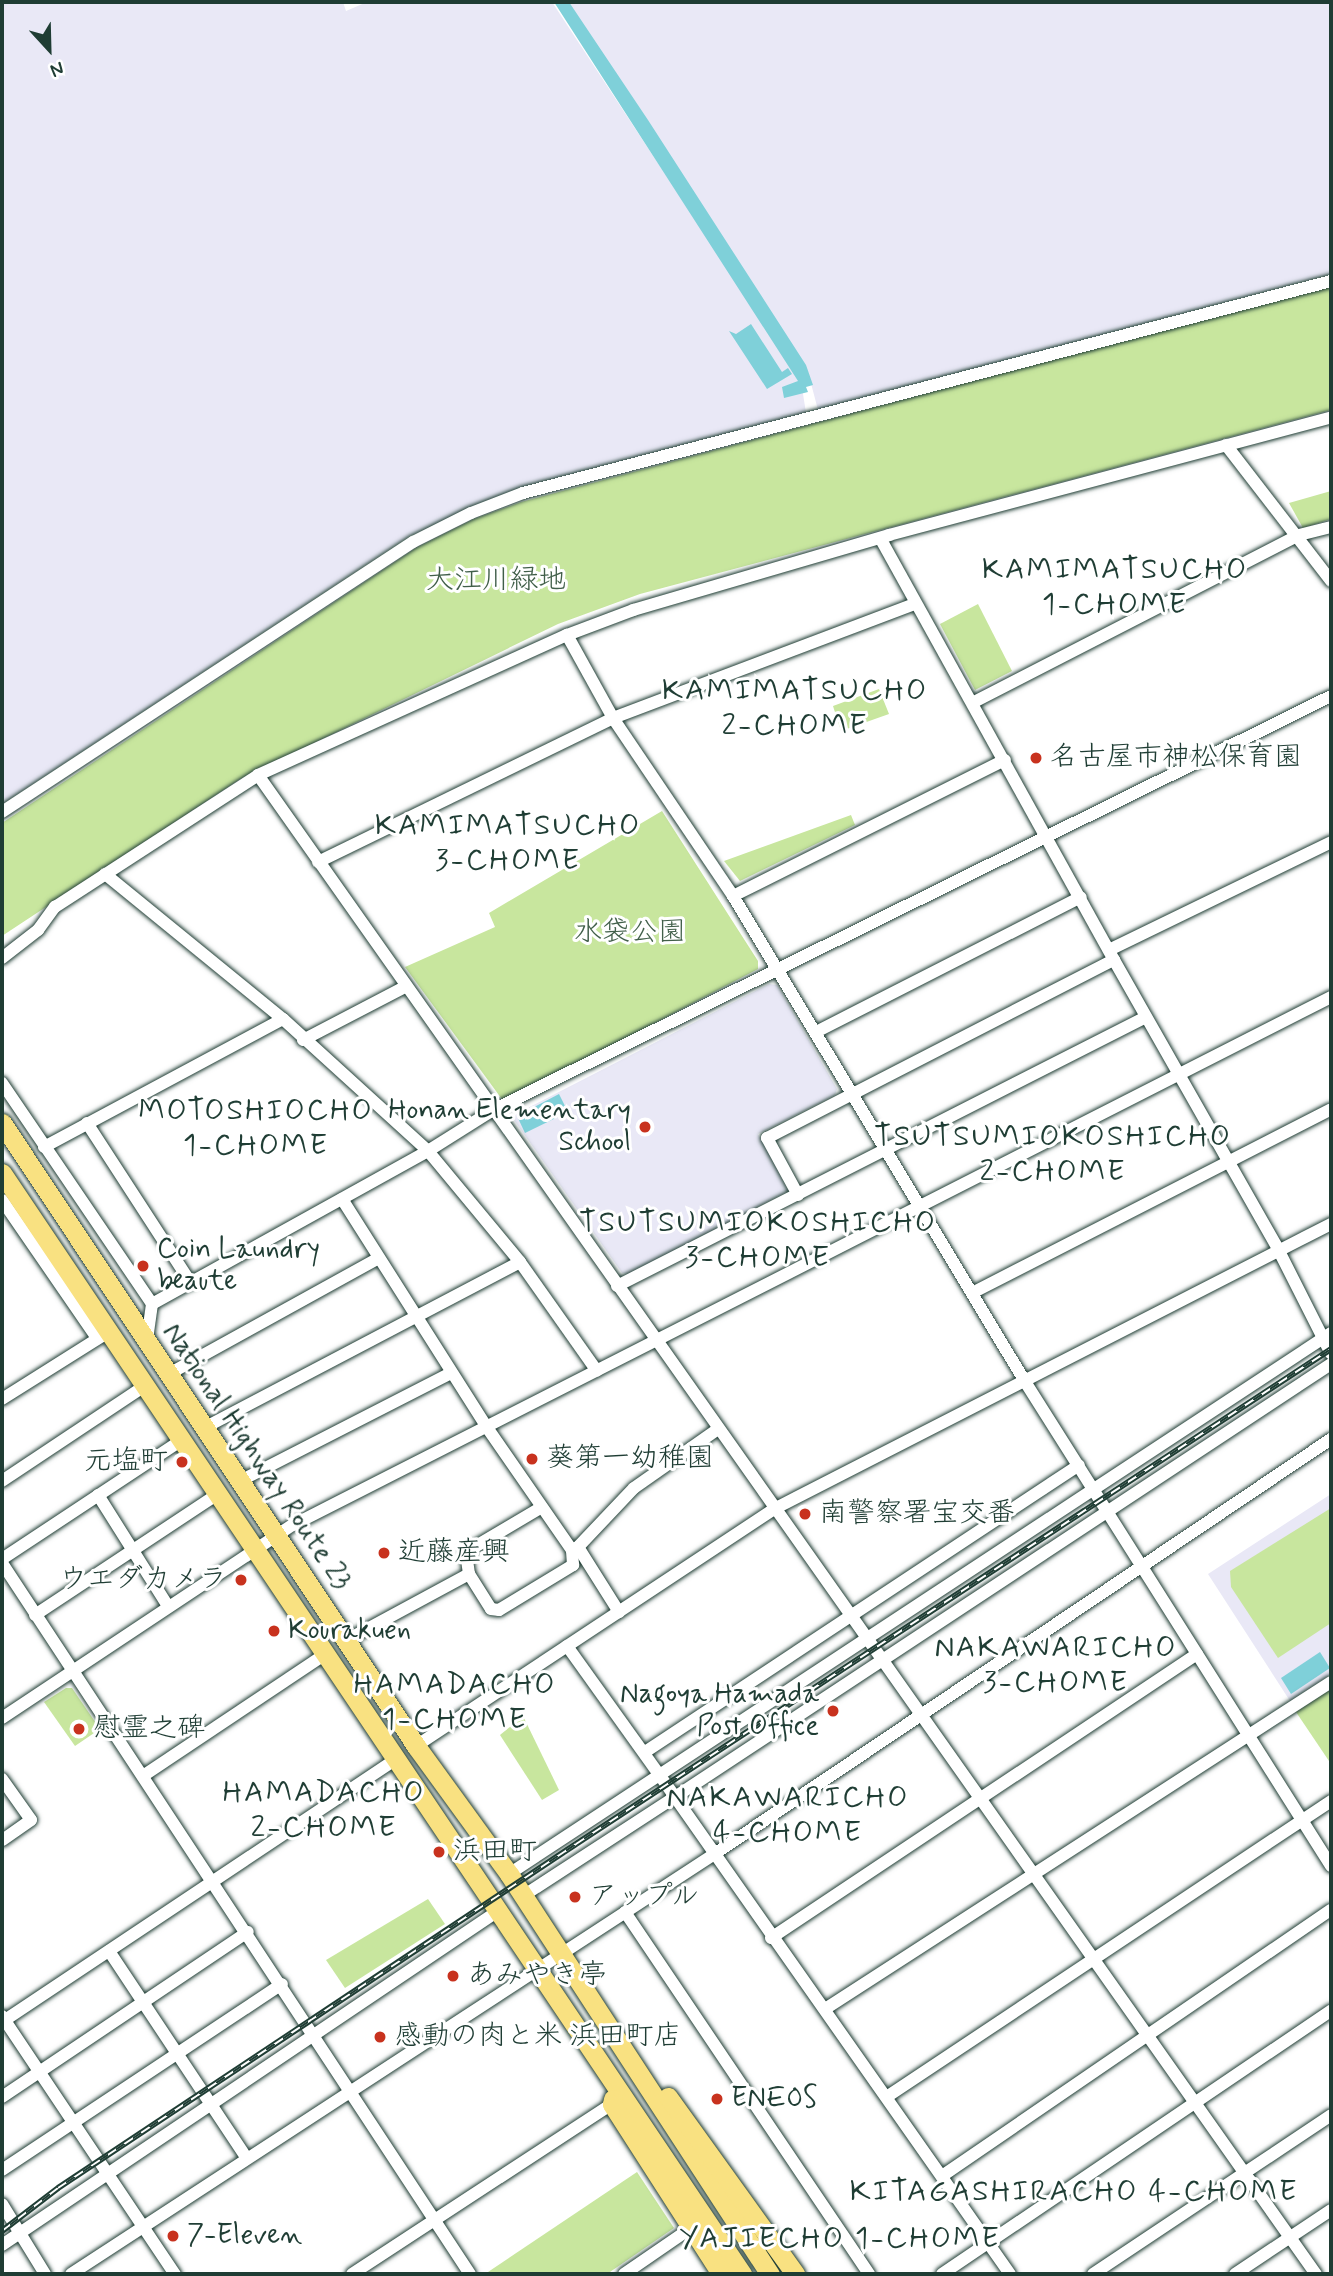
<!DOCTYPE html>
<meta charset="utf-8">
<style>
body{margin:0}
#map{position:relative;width:1333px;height:2276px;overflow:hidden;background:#fff;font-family:Mynerve,"Klee One",sans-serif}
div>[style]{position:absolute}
.built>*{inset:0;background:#e9e8f6}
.green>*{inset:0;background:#c8e69e}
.water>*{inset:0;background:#7fd0d9}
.roads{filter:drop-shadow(0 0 2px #1f3d34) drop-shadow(0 0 2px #1f3d34)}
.minor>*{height:12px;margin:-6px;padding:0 6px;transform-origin:6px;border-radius:6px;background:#fff}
.highway>*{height:19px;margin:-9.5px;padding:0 9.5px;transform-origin:9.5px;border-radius:9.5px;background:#f9e181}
.rail>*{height:6px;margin-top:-3px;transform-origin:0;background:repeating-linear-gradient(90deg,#fff 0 10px,#1f3d34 0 20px);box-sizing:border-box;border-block:2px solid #1f3d34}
.dots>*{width:19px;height:19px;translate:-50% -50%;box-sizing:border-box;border:4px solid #fff;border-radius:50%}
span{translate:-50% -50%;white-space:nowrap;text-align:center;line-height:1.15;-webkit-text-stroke:6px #fff;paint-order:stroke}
.park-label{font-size:28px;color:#415f49}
.poi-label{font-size:28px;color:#1f3d34}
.left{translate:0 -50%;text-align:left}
.right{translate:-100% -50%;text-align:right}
.street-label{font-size:28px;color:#1f3d34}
.neighbourhood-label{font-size:30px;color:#1f3d34;letter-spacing:2px}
.frame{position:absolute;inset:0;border:4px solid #1f3d34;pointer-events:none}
.north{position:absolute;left:14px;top:14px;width:70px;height:70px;-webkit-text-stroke:5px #fff;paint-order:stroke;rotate:158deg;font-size:19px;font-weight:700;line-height:28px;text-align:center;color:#1f3d34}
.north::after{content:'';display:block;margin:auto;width:24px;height:32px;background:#1f3d34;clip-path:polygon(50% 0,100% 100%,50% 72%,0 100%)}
</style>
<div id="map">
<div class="built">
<i style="clip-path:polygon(2px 2px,343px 2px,346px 11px,367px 2px,552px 2px,801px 381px,806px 413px,523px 488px,409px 536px,2px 804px)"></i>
<i style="clip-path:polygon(564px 2px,1331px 2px,1331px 274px,818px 410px,808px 372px)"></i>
<i style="clip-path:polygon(769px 984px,777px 985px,837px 1089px,835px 1095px,758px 1134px,788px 1191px,629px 1274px,622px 1273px,514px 1120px,516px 1114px)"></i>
<i style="clip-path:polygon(1331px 1494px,1331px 1674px,1290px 1701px,1208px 1574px)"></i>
</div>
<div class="green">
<i style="clip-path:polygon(1331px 285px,1331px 410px,640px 594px,558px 624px,240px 779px,2px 936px,2px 823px,416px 548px,474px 519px,521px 502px)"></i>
<i style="clip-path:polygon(1331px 491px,1331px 519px,1303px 528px,1289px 503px)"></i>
<i style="clip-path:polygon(978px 604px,1012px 671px,975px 690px,940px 624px)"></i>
<i style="clip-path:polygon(879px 689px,889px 714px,841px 731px,833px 706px)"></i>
<i style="clip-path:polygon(662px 811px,758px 961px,758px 969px,504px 1102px,405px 967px,495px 927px,489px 913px)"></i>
<i style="clip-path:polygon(851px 815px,855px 825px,740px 881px,724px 861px)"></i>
<i style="clip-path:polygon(1331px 1508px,1331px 1623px,1278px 1658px,1231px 1587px,1230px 1571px)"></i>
<i style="clip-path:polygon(66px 1688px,72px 1688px,100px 1729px,75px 1746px,44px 1702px)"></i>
<i style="clip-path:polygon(1331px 1689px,1331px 1764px,1296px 1712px)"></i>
<i style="clip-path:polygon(523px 1716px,559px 1790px,542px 1800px,500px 1735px)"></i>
<i style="clip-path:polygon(428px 1899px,445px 1924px,345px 1988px,326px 1960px)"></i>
<i style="clip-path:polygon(637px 2172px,674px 2228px,607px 2274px,485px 2274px)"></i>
</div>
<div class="water">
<i style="clip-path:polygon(554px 2px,569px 2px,648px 120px,806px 365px,813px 385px,806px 387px,808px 392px,784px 398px,782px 387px,798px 381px)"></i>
<i style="clip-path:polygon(751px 324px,782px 372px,788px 368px,792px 374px,767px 389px,729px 331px,736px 334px)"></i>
<i style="clip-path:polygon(559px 1094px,568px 1112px,525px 1133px,517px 1116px)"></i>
<i style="clip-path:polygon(1320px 1652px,1330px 1668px,1291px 1694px,1281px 1678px)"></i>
</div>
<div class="roads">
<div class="minor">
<i style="left:1226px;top:445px;width:172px;rotate:52.3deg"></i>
<i style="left:567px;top:635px;width:95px;rotate:61deg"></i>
<i style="left:613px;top:718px;width:215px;rotate:56deg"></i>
<i style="left:733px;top:896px;width:565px;rotate:58.98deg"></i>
<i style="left:1024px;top:1380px;width:575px;rotate:57.72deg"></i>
<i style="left:974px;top:702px;width:365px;rotate:-27.2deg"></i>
<i style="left:1299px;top:535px;width:33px;rotate:-14deg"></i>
<i style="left:258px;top:775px;width:1835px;rotate:54.79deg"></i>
<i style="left:2px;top:812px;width:492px;rotate:-33.3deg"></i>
<i style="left:413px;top:542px;width:65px;rotate:-26.6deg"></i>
<i style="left:471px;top:513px;width:56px;rotate:-21deg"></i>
<i style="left:523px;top:493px;width:835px;rotate:-14.7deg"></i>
<i style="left:318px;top:862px;width:328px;rotate:-26deg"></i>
<i style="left:613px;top:718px;width:323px;rotate:-20.7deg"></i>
<i style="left:105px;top:874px;width:230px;rotate:39.2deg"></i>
<i style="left:283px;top:1019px;width:196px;rotate:42.3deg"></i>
<i style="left:428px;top:1151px;width:144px;rotate:50.3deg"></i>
<i style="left:520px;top:1262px;width:133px;rotate:54.8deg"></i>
<i style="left:733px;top:896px;width:304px;rotate:-26.6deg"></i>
<i style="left:1109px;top:950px;width:247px;rotate:-25.9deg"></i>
<i style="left:2px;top:958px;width:46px;rotate:-37.9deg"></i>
<i style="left:38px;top:930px;width:29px;rotate:-54deg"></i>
<i style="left:55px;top:907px;width:242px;rotate:-33deg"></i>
<i style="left:258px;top:775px;width:339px;rotate:-24.4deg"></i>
<i style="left:567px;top:635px;width:71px;rotate:-20.7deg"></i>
<i style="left:633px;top:610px;width:267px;rotate:-16.3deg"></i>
<i style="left:889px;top:535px;width:457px;rotate:-14.9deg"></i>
<i style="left:1114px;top:960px;width:335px;rotate:60.4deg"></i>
<i style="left:1279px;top:1251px;width:115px;rotate:63.2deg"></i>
<i style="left:816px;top:1032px;width:297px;rotate:-27deg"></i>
<i style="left:303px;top:1040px;width:115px;rotate:-27.5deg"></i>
<i style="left:2px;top:1083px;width:267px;rotate:55.8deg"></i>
<i style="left:152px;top:1304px;width:37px;rotate:98deg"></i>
<i style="left:87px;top:1123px;width:191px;rotate:57deg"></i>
<i style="left:44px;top:1147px;width:271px;rotate:-28.2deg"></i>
<i style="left:798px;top:1195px;width:65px;rotate:-118.5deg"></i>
<i style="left:767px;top:1138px;width:390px;rotate:-27.2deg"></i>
<i style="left:1114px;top:960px;width:480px;rotate:-119deg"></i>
<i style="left:342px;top:1199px;width:269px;rotate:57.6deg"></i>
<i style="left:486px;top:1426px;width:151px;rotate:55.3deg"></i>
<i style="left:572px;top:1550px;width:7px;rotate:-27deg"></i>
<i style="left:578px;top:1547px;width:77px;rotate:57.8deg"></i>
<i style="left:2px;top:1200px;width:168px;rotate:55.5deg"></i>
<i style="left:617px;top:1286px;width:591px;rotate:-26.96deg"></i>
<i style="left:972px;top:1293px;width:403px;rotate:-27.1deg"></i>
<i style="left:152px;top:1304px;width:316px;rotate:-29deg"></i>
<i style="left:428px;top:1151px;width:77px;rotate:-32.2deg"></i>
<i style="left:493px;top:1110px;width:935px;rotate:-26.29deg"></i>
<i style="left:167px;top:1375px;width:242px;rotate:-28.9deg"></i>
<i style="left:2px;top:1399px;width:118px;rotate:-32.2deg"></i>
<i style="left:202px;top:1429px;width:359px;rotate:-27.7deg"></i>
<i style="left:2px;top:1481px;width:169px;rotate:-33.7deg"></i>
<i style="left:238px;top:1482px;width:239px;rotate:-27.1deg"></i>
<i style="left:98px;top:1495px;width:131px;rotate:57.8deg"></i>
<i style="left:578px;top:1547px;width:81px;rotate:-46.5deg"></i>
<i style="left:634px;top:1488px;width:103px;rotate:-35.1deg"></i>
<i style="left:2px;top:1559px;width:212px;rotate:-33.5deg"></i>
<i style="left:2px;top:1563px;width:851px;rotate:56.65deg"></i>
<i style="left:469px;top:1574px;width:41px;rotate:57.8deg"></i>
<i style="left:491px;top:1609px;width:8px;rotate:7deg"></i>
<i style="left:499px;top:1610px;width:87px;rotate:-31.3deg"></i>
<i style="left:573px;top:1565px;width:15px;rotate:-94deg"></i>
<i style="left:35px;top:1615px;width:216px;rotate:-33.5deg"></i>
<i style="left:345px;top:1641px;width:141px;rotate:-28.4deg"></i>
<i style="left:469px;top:1574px;width:22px;rotate:-98deg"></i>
<i style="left:466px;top:1552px;width:88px;rotate:-30.6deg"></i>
<i style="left:567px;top:1646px;width:186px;rotate:54.4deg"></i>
<i style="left:675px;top:1797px;width:786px;rotate:-33.43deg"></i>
<i style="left:2px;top:1718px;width:349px;rotate:-33.6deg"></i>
<i style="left:293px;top:1525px;width:1165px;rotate:-26.96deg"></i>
<i style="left:416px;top:1746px;width:429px;rotate:-33.5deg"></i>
<i style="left:774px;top:1509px;width:626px;rotate:-27.1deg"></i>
<i style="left:645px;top:1752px;width:520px;rotate:-33.48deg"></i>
<i style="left:143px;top:1776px;width:218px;rotate:-33.8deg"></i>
<i style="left:2px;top:1779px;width:50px;rotate:54.7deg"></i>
<i style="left:31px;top:1820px;width:35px;rotate:145deg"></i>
<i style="left:509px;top:1874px;width:984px;rotate:-33.35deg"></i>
<i style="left:523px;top:1896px;width:181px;rotate:-33.1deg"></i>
<i style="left:675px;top:1797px;width:583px;rotate:54.92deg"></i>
<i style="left:625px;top:1912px;width:437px;rotate:56deg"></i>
<i style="left:771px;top:1938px;width:512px;rotate:-33.69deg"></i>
<i style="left:109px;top:1951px;width:247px;rotate:56.4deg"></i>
<i style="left:825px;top:2009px;width:602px;rotate:-32.87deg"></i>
<i style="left:2px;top:2016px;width:311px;rotate:56.2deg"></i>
<i style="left:2px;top:2022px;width:472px;rotate:-33.7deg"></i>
<i style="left:888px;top:2096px;width:532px;rotate:-33.66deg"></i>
<i style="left:2px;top:2097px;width:296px;rotate:-33.9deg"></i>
<i style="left:2px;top:2170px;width:336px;rotate:-33.6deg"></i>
<i style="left:942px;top:2176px;width:471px;rotate:-34.4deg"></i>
<i style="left:2px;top:2204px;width:82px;rotate:58.4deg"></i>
<i style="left:2px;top:2245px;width:598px;rotate:-33.96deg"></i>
<i style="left:71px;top:2274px;width:767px;rotate:-33.13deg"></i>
<i style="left:713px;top:1855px;width:745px;rotate:-33.95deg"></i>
<i style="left:352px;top:2274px;width:311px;rotate:-33.2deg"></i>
<i style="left:624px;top:2274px;width:81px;rotate:-34.5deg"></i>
<i style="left:942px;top:2274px;width:470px;rotate:-34.1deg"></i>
<i style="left:1093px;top:2274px;width:286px;rotate:-33.7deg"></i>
<i style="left:1235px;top:2274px;width:115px;rotate:-33.7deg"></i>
</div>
<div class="highway">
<i style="left:2px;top:1123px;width:748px;rotate:56.39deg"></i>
<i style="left:416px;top:1746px;width:158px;rotate:54deg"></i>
<i style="left:509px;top:1874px;width:478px;rotate:56.9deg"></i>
<i style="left:2px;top:1173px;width:1327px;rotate:56.09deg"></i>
<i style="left:668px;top:2097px;width:218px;rotate:54.3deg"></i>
<i style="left:613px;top:2099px;width:5px;rotate:101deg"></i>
<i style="left:612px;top:2104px;width:202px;rotate:57.3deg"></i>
</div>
</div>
<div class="rail">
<i style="left:2px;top:2231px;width:71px;rotate:-37.5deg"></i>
<i style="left:58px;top:2188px;width:622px;rotate:-33.59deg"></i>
<i style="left:576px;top:1844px;width:903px;rotate:-33.25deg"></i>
</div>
<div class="dots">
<i style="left:1036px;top:758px;background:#c8321e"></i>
<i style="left:645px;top:1127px;background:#c8321e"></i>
<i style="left:143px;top:1266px;background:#c8321e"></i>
<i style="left:532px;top:1459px;background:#c8321e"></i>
<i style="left:182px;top:1462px;background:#c8321e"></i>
<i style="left:805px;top:1514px;background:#c8321e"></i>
<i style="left:384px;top:1553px;background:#c8321e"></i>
<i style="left:241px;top:1580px;background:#c8321e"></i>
<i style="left:274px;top:1631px;background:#c8321e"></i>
<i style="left:833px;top:1711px;background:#c8321e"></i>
<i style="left:79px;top:1729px;background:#c8321e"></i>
<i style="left:439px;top:1852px;background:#c8321e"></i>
<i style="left:575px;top:1897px;background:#c8321e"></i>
<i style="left:453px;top:1976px;background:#c8321e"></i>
<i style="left:380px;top:2037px;background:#c8321e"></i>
<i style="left:717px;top:2099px;background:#c8321e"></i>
<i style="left:173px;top:2236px;background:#c8321e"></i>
</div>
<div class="park-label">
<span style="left:496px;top:581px">大江川緑地</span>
<span style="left:630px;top:933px">水袋公園</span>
</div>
<div class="poi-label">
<span class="left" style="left:1050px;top:758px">名古屋市神松保育園</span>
<span class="right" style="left:631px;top:1127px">Honan Elementary<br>School</span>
<span class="left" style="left:157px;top:1266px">Coin Laundry<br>beaute</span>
<span class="left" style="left:546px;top:1459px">葵第一幼稚園</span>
<span class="right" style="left:168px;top:1462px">元塩町</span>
<span class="left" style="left:819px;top:1514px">南警察署宝交番</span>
<span class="left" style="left:398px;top:1553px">近藤産興</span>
<span class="right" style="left:227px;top:1580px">ウエダカメラ</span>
<span class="left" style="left:288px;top:1631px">Kourakuen</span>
<span class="right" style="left:819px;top:1711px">Nagoya Hamada<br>Post Office</span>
<span class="left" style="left:93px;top:1729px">慰霊之碑</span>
<span class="left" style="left:453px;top:1852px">浜田町</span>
<span class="left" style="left:589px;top:1897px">アップル</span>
<span class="left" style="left:467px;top:1976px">あみやき亭</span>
<span class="left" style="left:394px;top:2037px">感動の肉と米 浜田町店</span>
<span class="left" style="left:731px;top:2099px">ENEOS</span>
<span class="left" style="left:187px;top:2236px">7-Eleven</span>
</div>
<div class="street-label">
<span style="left:256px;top:1457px;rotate:56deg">National Highway Route 23</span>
</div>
<div class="neighbourhood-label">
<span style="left:1115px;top:587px">KAMIMATSUCHO<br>1-CHOME</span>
<span style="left:795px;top:708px">KAMIMATSUCHO<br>2-CHOME</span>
<span style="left:508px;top:843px">KAMIMATSUCHO<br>3-CHOME</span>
<span style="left:256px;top:1128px">MOTOSHIOCHO<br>1-CHOME</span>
<span style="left:1053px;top:1154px">TSUTSUMIOKOSHICHO<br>2-CHOME</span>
<span style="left:758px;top:1240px">TSUTSUMIOKOSHICHO<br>3-CHOME</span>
<span style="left:1056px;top:1665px">NAKAWARICHO<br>3-CHOME</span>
<span style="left:455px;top:1702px">HAMADACHO<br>1-CHOME</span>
<span style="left:324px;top:1810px">HAMADACHO<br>2-CHOME</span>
<span style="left:788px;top:1815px">NAKAWARICHO<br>4-CHOME</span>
<span style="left:1074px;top:2192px">KITAGASHIRACHO 4-CHOME</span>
<span style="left:840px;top:2239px">YAJIECHO 1-CHOME</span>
</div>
<div class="frame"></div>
<div class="north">N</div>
</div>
